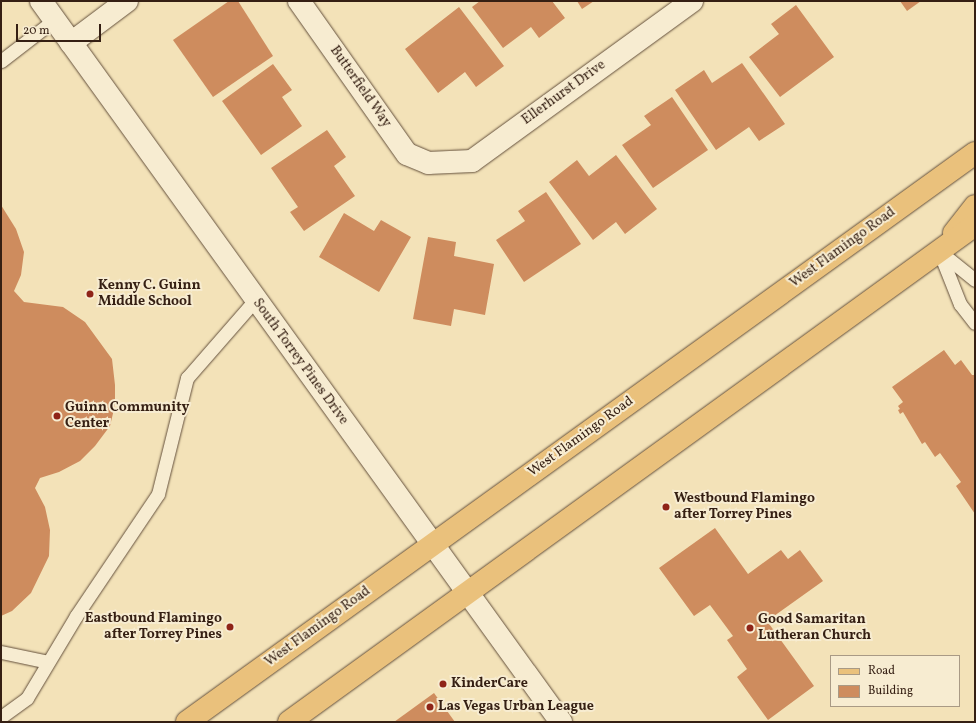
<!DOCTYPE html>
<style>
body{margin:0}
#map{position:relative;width:976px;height:723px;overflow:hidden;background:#f3e2b8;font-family:Vollkorn,serif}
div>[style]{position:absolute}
.building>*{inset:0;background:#ce8c5e}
.roads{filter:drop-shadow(0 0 1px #64503c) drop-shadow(0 0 1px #64503c)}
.lane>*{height:13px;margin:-6.5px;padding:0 6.5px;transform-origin:6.5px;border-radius:6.5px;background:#f7ecd1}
.street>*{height:22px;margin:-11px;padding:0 11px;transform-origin:11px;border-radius:11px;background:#f7ecd1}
.secondary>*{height:22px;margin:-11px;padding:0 11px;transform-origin:11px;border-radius:11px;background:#f7ecd1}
.primary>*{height:22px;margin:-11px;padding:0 11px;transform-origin:11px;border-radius:11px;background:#eac17c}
.dots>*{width:11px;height:11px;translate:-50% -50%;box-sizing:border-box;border:2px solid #f7ecd1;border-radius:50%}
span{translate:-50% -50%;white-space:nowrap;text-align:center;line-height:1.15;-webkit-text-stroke:4px #f7ecd1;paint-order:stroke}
.street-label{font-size:14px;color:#351f13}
.poi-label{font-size:14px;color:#351f13;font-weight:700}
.left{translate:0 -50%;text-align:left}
.right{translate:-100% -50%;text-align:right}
.frame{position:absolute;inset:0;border:2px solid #351f13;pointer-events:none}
.legend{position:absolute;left:830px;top:655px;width:130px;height:52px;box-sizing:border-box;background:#f7ecd1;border:1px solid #a99a85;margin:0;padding:5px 7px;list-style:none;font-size:12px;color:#351f13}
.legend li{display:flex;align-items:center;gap:8px;height:20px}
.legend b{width:20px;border:1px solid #a99a85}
.scale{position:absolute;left:16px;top:24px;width:85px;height:18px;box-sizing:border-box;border:2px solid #351f13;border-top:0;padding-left:5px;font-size:12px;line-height:14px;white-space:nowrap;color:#351f13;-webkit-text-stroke:3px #f7ecd1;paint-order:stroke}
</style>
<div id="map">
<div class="building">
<i style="clip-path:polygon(229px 1px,238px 1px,273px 56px,213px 97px,173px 40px)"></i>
<i style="clip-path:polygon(480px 1px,552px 1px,565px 18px,539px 38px,531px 27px,503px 48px,472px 7px)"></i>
<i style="clip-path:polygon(577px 1px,594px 1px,582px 9px)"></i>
<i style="clip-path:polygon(900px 1px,921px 1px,907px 11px)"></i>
<i style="clip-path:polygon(796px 5px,834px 57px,780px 97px,749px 57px,779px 34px,771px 24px)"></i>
<i style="clip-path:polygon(459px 7px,504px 66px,476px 87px,465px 72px,438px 93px,405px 49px)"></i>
<i style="clip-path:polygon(742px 63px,785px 124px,759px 141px,749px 127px,716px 150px,675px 90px,704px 70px,712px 83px)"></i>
<i style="clip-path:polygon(273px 64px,292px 90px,282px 97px,302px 126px,261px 155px,222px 101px)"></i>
<i style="clip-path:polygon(672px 97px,708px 150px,653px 188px,622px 145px,651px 125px,644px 116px)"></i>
<i style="clip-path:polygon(327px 130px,346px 157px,334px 166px,355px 196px,304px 231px,290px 212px,298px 207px,271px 168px)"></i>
<i style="clip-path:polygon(616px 155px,657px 209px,625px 234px,616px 222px,593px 240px,549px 182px,577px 160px,589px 176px)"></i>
<i style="clip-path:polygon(546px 192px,581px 244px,524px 282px,496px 240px,525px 221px,518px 211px)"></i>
<i style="clip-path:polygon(1px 205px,16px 229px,24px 252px,21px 275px,14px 291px,24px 302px,63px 307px,85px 322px,112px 359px,115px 385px,115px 405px,110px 426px,95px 446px,80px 461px,59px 472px,40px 478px,35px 488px,45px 507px,50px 530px,49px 556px,31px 593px,12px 611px,1px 616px)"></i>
<i style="clip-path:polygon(344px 213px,374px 231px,381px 220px,411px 237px,379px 292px,319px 257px)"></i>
<i style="clip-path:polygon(428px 237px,456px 242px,454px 256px,494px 264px,485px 315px,454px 309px,451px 326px,413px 319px)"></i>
<i style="clip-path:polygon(944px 350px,955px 365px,961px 360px,972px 375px,975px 375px,975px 514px,956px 486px,961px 482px,940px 453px,935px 457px,925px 442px,922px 444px,903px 412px,900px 414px,898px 410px,900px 409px,898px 406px,903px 402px,892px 387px)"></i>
<i style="clip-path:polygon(715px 528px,748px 574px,781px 550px,788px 559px,800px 550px,823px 581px,767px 621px,814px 686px,768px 720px,737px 677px,747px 669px,727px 640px,733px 636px,710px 605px,694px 616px,659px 568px)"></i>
<i style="clip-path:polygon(434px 693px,455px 722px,394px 722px)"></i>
</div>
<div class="roads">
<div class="lane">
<i style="left:1px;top:61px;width:67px;rotate:-37.7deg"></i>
<i style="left:939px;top:251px;width:57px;rotate:68.4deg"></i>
<i style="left:960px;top:304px;width:24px;rotate:52deg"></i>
<i style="left:939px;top:251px;width:46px;rotate:38.9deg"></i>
<i style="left:1px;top:652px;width:48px;rotate:12deg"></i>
<i style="left:1px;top:717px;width:32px;rotate:-36deg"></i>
<i style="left:27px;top:698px;width:96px;rotate:-59.1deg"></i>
<i style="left:76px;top:616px;width:147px;rotate:-56.1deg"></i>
<i style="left:158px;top:494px;width:120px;rotate:-76deg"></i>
<i style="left:187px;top:378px;width:103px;rotate:-48.9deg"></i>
</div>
<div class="street">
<i style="left:299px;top:1px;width:187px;rotate:54.8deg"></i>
<i style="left:407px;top:154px;width:23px;rotate:23deg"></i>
<i style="left:428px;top:163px;width:44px;rotate:-2.6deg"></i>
<i style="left:472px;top:161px;width:272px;rotate:-36deg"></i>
<i style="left:71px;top:43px;width:70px;rotate:-36.9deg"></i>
</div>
<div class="secondary">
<i style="left:41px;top:1px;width:889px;rotate:54.2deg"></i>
</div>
<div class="primary">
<i style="left:954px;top:233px;width:34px;rotate:-52deg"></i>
<i style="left:187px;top:722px;width:972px;rotate:-35.83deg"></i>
<i style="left:289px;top:722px;width:847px;rotate:-35.92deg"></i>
</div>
</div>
<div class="dots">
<i style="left:90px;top:294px;background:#8f2418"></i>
<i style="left:57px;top:416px;background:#8f2418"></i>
<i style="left:666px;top:507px;background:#8f2418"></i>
<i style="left:230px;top:627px;background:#8f2418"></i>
<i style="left:750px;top:628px;background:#8f2418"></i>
<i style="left:443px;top:684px;background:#8f2418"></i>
<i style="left:430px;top:707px;background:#8f2418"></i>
</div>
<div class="street-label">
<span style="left:360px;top:87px;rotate:55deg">Butterfield Way</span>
<span style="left:564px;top:93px;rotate:-36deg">Ellerhurst Drive</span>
<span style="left:843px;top:248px;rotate:-36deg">West Flamingo Road</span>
<span style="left:300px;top:362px;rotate:54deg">South Torrey Pines Drive</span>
<span style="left:581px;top:437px;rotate:-36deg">West Flamingo Road</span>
<span style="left:318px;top:627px;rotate:-36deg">West Flamingo Road</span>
</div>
<div class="poi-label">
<span class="left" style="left:98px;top:294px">Kenny C. Guinn<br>Middle School</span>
<span class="left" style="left:65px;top:416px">Guinn Community<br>Center</span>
<span class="left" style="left:674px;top:507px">Westbound Flamingo<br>after Torrey Pines</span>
<span class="right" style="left:222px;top:627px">Eastbound Flamingo<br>after Torrey Pines</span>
<span class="left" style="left:758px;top:628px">Good Samaritan<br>Lutheran Church</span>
<span class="left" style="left:451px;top:684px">KinderCare</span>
<span class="left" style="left:438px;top:707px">Las Vegas Urban League</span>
</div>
<div class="frame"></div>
<ul class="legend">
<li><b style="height:5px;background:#eac17c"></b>Road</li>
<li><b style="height:11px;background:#ce8c5e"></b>Building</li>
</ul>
<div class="scale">20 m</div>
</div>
